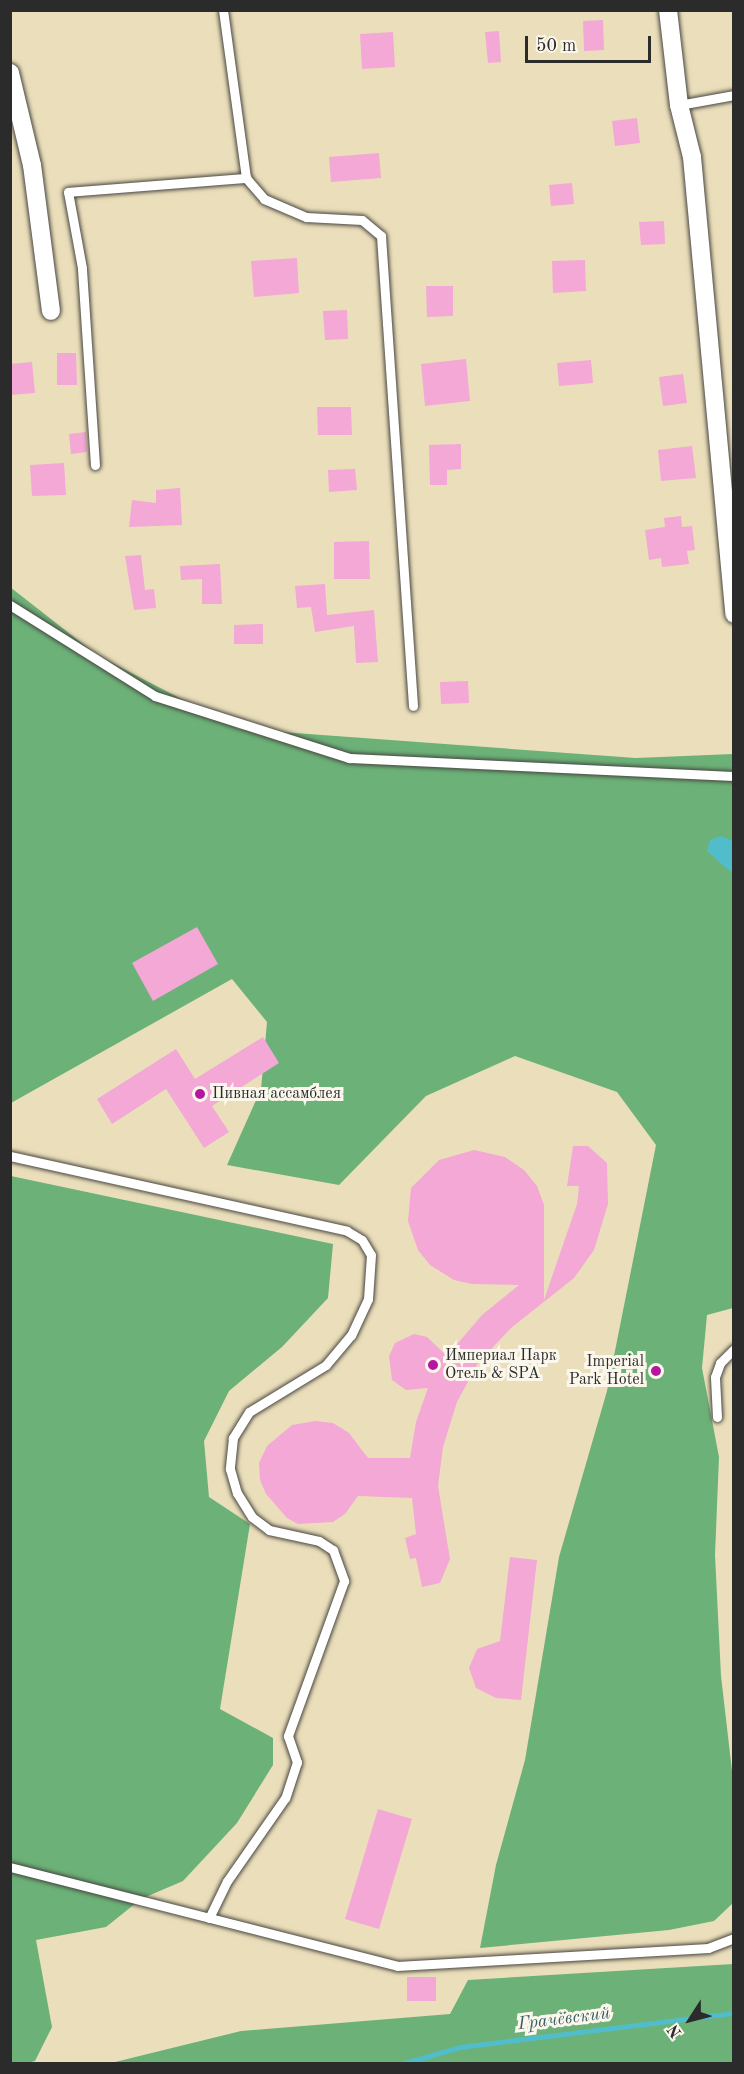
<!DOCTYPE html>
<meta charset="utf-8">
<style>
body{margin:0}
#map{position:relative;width:744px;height:2074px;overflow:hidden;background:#ebdfbb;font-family:"Old Standard TT",serif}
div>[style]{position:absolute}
.forest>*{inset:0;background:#6cb278}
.water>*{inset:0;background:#51bdcb}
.stream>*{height:5px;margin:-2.5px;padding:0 2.5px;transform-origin:2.5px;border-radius:2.5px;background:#51bdcb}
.building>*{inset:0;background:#f3a8d5}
.roads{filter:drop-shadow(0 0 2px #484641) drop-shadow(0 0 2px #484641)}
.lane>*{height:9px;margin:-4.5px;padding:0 4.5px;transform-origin:4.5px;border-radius:4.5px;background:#fff}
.street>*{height:18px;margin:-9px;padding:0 9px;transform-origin:9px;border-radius:9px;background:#fff}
.dots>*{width:16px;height:16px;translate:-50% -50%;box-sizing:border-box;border:3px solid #fbf7ec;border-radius:50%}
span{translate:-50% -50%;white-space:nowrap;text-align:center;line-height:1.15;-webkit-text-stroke:6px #fbf7ec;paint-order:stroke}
.poi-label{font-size:16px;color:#2b2b2b}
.left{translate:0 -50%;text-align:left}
.right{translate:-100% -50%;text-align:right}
.water-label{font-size:18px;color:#385e63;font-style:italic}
.frame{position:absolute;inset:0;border:12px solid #2b2b2b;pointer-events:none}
.north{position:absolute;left:660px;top:1990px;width:60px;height:60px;-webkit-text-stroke:4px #fbf7ec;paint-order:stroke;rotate:234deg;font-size:16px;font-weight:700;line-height:24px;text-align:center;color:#2b2b2b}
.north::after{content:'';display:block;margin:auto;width:21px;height:27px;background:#2b2b2b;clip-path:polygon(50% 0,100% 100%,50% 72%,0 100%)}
.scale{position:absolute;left:525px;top:36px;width:126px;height:27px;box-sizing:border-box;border:3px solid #2b2b2b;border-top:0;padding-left:8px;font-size:18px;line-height:21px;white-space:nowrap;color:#2b2b2b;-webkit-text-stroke:4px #fbf7ec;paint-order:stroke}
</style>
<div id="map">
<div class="forest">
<i style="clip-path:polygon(10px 587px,97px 655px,239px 729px,636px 758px,733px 754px,733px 1308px,707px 1315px,702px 1368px,719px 1457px,715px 1555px,721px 1676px,734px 1788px,733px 1903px,714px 1921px,669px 1930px,480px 1948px,496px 1865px,525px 1760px,559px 1557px,607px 1391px,656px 1145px,617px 1092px,515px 1056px,426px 1096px,339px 1185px,227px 1165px,261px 1089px,267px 1022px,232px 979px,11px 1103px)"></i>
<i style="clip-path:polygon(11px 1176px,333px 1244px,328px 1298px,282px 1347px,229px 1391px,204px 1441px,209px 1497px,250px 1524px,220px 1709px,273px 1738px,273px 1765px,237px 1823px,183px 1881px,141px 1899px,106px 1927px,36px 1940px,52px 2027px,35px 2061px,27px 2063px,11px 2064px)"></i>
<i style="clip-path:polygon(733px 1964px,733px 2063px,111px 2063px,241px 2031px,450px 2014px,468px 1980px)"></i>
</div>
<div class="water">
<i style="clip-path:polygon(721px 836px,733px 841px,733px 874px,707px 851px,710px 840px)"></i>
</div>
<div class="stream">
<i style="left:401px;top:2064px;width:61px;rotate:-16.1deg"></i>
<i style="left:460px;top:2047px;width:276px;rotate:-7.1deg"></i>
</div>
<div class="building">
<i style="clip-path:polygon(603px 20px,604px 50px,584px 51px,583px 21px)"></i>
<i style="clip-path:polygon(499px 31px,501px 62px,488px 63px,485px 32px)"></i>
<i style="clip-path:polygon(393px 32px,395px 67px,362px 69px,360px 34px)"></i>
<i style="clip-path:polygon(637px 118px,640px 143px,615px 146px,612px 121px)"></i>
<i style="clip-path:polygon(379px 153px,381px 178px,331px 182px,329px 157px)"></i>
<i style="clip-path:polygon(572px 183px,574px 204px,551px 206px,549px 185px)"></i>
<i style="clip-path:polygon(664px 221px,665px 244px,641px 245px,639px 222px)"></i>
<i style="clip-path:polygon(297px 258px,299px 293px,254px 297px,251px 261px)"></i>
<i style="clip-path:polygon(585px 260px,586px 291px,553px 293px,552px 261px)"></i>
<i style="clip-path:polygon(426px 286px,453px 286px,453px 316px,427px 317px)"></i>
<i style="clip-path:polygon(347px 310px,348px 339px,325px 340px,323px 311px)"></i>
<i style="clip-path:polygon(57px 353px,76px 353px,77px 385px,57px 385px)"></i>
<i style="clip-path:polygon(466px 359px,470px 401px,425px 406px,421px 364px)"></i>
<i style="clip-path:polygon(591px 360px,593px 383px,559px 386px,557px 363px)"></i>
<i style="clip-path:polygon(32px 362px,35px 393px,10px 395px,10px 364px)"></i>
<i style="clip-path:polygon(683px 374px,687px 403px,663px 406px,659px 377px)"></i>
<i style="clip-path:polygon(317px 407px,351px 407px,352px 435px,318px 435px)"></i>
<i style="clip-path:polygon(86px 432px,87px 452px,71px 454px,69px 434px)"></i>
<i style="clip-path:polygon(461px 444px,461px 469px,447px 470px,447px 485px,430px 485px,429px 445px)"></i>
<i style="clip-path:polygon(692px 446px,696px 478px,661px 481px,658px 450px)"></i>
<i style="clip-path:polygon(64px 463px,66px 495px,32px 496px,30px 465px)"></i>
<i style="clip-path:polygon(355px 469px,357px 490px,329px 492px,328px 470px)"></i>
<i style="clip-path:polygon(180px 488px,182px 525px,129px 527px,132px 500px,156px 503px,156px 490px)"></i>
<i style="clip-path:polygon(681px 516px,682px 527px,692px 526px,695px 550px,687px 551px,689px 564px,662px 567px,661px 558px,649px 560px,645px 530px,665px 527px,664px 518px)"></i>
<i style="clip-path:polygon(369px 541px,370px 579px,334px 579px,334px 542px)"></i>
<i style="clip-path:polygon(141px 555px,145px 590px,154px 589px,156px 608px,134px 610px,125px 556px)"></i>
<i style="clip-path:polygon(220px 564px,222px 604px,202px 604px,202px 579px,181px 580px,180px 566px)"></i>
<i style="clip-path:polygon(325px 584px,327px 615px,374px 610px,378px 662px,356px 663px,354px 626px,315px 632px,311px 607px,297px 608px,295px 586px)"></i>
<i style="clip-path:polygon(263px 624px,263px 644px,234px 644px,234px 625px)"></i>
<i style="clip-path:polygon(468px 681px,469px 703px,441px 704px,440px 682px)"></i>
<i style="clip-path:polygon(197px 927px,218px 964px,153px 1001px,132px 963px)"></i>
<i style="clip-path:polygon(263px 1037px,279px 1063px,212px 1106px,229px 1132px,204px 1148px,166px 1089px,112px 1124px,97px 1099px,176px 1049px,195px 1079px)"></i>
<i style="clip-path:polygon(573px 1146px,588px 1146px,607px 1163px,608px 1204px,594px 1250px,574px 1278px,511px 1328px,478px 1363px,457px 1402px,443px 1447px,438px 1486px,450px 1559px,440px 1583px,422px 1587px,416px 1558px,410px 1559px,405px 1538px,416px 1534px,412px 1498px,358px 1496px,345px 1514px,333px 1522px,298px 1524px,287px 1518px,266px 1494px,260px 1480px,259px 1463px,267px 1446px,292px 1425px,315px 1421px,333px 1423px,349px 1433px,368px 1458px,410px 1458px,416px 1422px,428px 1388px,406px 1390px,392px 1380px,389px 1356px,395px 1343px,414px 1334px,427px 1337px,447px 1356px,482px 1315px,519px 1285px,472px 1284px,454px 1280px,430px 1265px,418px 1250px,408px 1221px,411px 1188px,439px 1160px,474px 1150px,505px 1157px,524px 1170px,537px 1186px,544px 1205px,544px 1300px,577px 1204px,579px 1186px,567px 1186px)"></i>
<i style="clip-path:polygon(510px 1557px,537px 1560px,521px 1700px,496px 1698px,476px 1688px,469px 1668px,477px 1649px,500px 1641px)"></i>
<i style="clip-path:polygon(378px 1809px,412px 1819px,379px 1929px,345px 1919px)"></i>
<i style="clip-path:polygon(407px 1977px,436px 1977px,436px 2001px,407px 2001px)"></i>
</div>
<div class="roads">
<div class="lane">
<i style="left:223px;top:10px;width:170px;rotate:82.2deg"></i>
<i style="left:246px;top:178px;width:28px;rotate:49deg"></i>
<i style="left:264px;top:199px;width:46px;rotate:23.2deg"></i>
<i style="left:306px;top:217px;width:56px;rotate:3.1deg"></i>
<i style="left:362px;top:220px;width:25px;rotate:40deg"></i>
<i style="left:381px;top:236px;width:471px;rotate:86.1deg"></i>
<i style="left:679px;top:105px;width:56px;rotate:-10.3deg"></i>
<i style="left:95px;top:465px;width:197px;rotate:-93.8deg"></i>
<i style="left:82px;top:268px;width:77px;rotate:-100.4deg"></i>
<i style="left:68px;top:192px;width:179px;rotate:-4.5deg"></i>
<i style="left:10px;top:605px;width:171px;rotate:32.1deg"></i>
<i style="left:155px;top:696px;width:204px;rotate:17.7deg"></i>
<i style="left:349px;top:758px;width:385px;rotate:2.7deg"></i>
<i style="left:10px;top:1156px;width:345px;rotate:12.5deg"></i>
<i style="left:347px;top:1231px;width:17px;rotate:31deg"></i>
<i style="left:362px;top:1240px;width:17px;rotate:59deg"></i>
<i style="left:371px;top:1255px;width:44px;rotate:93.9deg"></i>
<i style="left:368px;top:1299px;width:40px;rotate:115deg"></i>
<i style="left:351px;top:1335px;width:39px;rotate:130deg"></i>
<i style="left:326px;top:1365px;width:90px;rotate:148.6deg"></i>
<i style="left:249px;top:1412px;width:31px;rotate:122deg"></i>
<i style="left:233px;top:1438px;width:31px;rotate:96deg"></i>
<i style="left:230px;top:1469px;width:25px;rotate:74deg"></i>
<i style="left:237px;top:1493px;width:28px;rotate:58deg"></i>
<i style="left:252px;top:1517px;width:21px;rotate:37deg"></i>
<i style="left:269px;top:1530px;width:51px;rotate:12.4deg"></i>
<i style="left:319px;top:1541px;width:17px;rotate:33deg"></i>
<i style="left:333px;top:1550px;width:33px;rotate:70deg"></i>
<i style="left:344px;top:1581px;width:165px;rotate:109.9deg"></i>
<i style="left:288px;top:1736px;width:28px;rotate:71deg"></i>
<i style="left:297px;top:1762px;width:38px;rotate:108deg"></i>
<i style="left:285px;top:1798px;width:101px;rotate:124.9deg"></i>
<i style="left:227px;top:1881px;width:41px;rotate:115.9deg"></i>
<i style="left:717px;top:1417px;width:40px;rotate:-92.9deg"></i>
<i style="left:715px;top:1377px;width:15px;rotate:-70deg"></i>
<i style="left:720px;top:1363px;width:20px;rotate:-45deg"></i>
<i style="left:10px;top:1867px;width:399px;rotate:14.3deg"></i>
<i style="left:397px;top:1966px;width:312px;rotate:-3.3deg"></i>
<i style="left:708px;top:1948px;width:28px;rotate:-21deg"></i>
</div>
<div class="street">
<i style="left:668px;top:10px;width:96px;rotate:83.4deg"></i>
<i style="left:679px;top:105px;width:54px;rotate:76deg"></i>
<i style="left:692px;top:157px;width:459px;rotate:84.7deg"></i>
<i style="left:10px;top:73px;width:95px;rotate:76.6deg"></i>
<i style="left:32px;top:165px;width:147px;rotate:82.6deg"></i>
</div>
</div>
<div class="dots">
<i style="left:200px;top:1094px;background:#b5179e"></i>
<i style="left:433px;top:1365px;background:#b5179e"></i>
<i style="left:656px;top:1371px;background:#b5179e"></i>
</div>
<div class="poi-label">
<span class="left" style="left:212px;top:1094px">Пивная ассамблея</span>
<span class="left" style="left:445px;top:1365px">Империал Парк<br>Отель &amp; SPA</span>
<span class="right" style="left:644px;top:1371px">Imperial<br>Park Hotel</span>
</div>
<div class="water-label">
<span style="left:564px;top:2019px;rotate:-7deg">Грачёвский</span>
</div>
<div class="frame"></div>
<div class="north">N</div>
<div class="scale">50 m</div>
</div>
